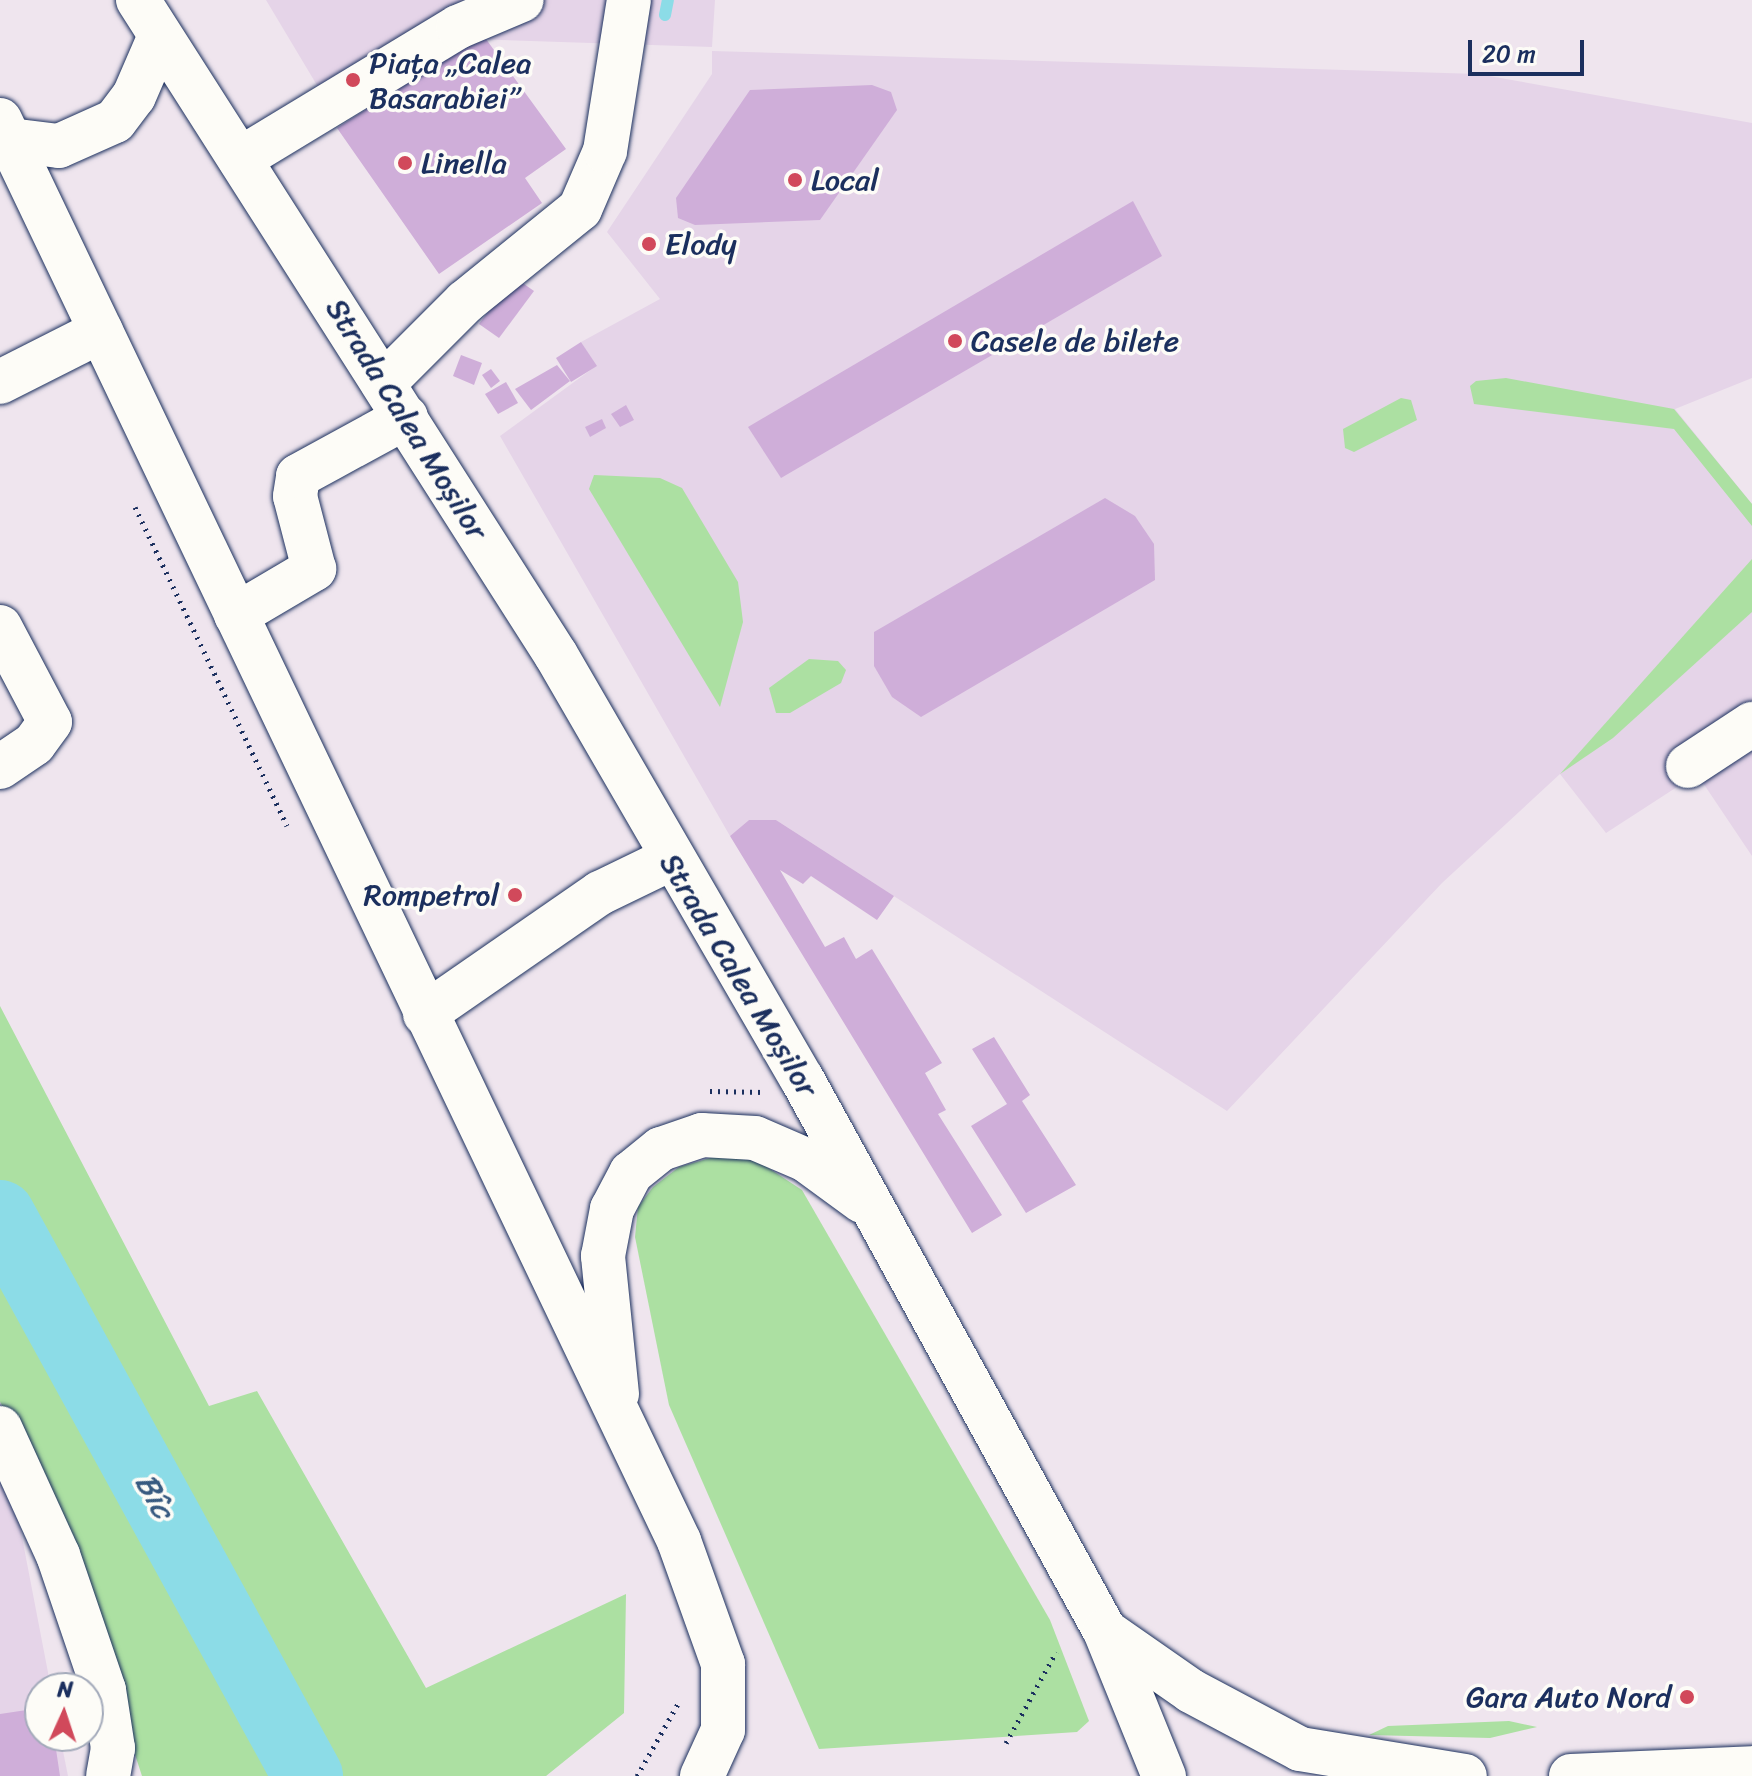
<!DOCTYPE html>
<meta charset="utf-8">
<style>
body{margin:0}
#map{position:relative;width:1752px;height:1776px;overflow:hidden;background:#efe5ee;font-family:Sriracha,sans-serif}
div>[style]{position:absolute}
.built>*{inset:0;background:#e5d4e8}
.green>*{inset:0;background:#ace0a2}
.stream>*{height:12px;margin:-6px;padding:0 6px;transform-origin:6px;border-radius:6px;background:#8cdce7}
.river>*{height:70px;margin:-35px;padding:0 35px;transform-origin:35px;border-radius:35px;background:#8cdce7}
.building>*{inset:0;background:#cfaed9}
.path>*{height:5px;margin-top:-2.5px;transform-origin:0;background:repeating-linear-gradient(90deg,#1b2f5e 0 2px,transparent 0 8px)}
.roads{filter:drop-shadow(0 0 2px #1b2f5e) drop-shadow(0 0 2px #1b2f5e)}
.minor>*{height:44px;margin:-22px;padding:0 22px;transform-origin:22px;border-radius:22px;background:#fdfcf7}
.major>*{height:44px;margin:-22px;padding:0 22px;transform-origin:22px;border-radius:22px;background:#fdfcf7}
.dots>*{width:22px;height:22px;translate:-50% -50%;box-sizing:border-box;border:4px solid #fdfcf7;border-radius:50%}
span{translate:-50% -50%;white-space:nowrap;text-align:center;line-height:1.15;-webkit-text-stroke:7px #fdfcf7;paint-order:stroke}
.poi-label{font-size:30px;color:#1b2f5e}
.left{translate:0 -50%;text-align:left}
.right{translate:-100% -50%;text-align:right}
.street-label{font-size:30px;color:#1b2f5e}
.water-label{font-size:32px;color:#375a80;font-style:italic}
.north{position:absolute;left:24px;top:1672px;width:80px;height:80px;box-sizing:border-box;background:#fdfcf7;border:2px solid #a3aaba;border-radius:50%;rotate:3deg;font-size:22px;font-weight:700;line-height:32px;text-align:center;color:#1b2f5e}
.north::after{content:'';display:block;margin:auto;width:28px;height:36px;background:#d1495b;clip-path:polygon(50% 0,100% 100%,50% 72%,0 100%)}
.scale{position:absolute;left:1468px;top:40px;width:116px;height:36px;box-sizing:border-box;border:4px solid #1b2f5e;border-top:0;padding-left:10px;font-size:24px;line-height:28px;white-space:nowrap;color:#1b2f5e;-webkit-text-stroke:6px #fdfcf7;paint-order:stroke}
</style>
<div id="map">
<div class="built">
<i style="clip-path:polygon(266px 0,715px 0,712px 47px,470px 39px,333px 112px)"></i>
<i style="clip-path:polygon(712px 51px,1478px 74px,1752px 123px,1752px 378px,1675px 409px,1752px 504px,1752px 856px,1697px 774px,1606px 833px,1560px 774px,1442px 883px,1227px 1111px,776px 820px,749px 820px,730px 836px,500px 436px,596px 366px,581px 342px,660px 299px,607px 232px,712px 74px)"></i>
<i style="clip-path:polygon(0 1475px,16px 1506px,51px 1688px,40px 1688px,40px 1736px,60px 1736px,68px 1776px,0 1776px)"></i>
</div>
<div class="green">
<i style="clip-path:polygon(1506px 378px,1674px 409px,1752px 504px,1752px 526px,1674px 429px,1474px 404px,1470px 386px,1476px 381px)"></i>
<i style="clip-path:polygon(1401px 398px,1411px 400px,1417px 420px,1354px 452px,1345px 448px,1343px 429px)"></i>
<i style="clip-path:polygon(594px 475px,660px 478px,682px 488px,738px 582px,743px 622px,720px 707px,589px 489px)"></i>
<i style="clip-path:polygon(1752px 559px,1752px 612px,1613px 738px,1560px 774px)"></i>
<i style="clip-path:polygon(809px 659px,838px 661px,846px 670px,841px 683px,790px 713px,776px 713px,769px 688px)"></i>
<i style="clip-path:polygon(0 1006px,209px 1406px,257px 1391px,426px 1688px,626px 1594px,624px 1713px,546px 1776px,142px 1776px,43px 1473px,0 1402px)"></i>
<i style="clip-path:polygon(717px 1156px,758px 1161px,802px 1190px,1050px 1620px,1089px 1721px,1077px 1732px,819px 1749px,669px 1405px,635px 1237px,638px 1207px,653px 1187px,679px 1167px)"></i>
<i style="clip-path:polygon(1509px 1721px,1537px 1727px,1490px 1738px,1369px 1735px,1388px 1726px)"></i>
</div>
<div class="stream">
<i style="left:665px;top:15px;width:15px;rotate:-79deg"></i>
</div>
<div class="river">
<i style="left:0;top:1215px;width:640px;rotate:61.23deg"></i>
</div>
<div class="building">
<i style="clip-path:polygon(483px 35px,566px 149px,525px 178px,542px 203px,439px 274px,337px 128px)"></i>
<i style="clip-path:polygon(872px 85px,891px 92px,897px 110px,820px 220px,695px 225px,678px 218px,676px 198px,750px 90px)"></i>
<i style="clip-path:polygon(1133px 201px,1162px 256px,781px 478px,748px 427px)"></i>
<i style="clip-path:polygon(514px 277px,534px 291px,499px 338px,479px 324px)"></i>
<i style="clip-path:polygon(581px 342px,597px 366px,571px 382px,556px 358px)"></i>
<i style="clip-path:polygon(461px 355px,482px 363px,474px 385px,453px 376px)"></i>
<i style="clip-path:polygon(557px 365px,570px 381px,531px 410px,515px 389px)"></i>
<i style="clip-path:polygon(491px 369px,500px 381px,491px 388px,482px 375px)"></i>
<i style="clip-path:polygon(506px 382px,518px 403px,498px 414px,485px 394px)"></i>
<i style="clip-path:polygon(626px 405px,634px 420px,620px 427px,611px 414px)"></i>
<i style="clip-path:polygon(602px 419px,606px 428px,590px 437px,585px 427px)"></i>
<i style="clip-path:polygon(1105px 498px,1135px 516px,1154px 544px,1155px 580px,921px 717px,892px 697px,874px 666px,874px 632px)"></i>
<i style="clip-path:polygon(749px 820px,776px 820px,894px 896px,877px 920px,811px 876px,803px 884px,780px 870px,825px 947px,844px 937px,856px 959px,872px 949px,942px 1063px,925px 1073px,946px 1110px,938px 1114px,1002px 1215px,972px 1233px,730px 836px)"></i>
<i style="clip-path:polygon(994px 1037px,1030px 1095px,1022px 1101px,1076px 1185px,1026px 1213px,971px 1126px,1007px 1104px,972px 1049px)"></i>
<i style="clip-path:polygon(40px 1708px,40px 1736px,54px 1736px,60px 1776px,0 1776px,0 1714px)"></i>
</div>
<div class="path">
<i style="left:135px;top:507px;width:353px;rotate:64.5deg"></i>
<i style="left:710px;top:1091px;width:54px;rotate:1.1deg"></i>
<i style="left:1006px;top:1743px;width:104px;rotate:-61.2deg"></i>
<i style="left:637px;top:1776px;width:85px;rotate:-60.4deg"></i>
</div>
<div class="roads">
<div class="minor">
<i style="left:240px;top:159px;width:255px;rotate:-31.2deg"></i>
<i style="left:458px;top:27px;width:69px;rotate:-22.9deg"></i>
<i style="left:0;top:382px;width:113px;rotate:-26.8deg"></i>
<i style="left:385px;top:382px;width:113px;rotate:-45deg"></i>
<i style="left:465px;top:302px;width:148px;rotate:-39deg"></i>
<i style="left:580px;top:209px;width:63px;rotate:-66.7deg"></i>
<i style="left:605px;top:151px;width:153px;rotate:-81deg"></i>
<i style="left:236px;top:615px;width:91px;rotate:-30.5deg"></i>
<i style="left:314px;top:569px;width:75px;rotate:-104.6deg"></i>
<i style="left:295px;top:496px;width:20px;rotate:-81deg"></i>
<i style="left:298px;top:476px;width:123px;rotate:-28.6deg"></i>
<i style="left:0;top:627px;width:107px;rotate:62.2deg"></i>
<i style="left:50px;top:722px;width:27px;rotate:126deg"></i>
<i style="left:34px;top:744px;width:41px;rotate:145.9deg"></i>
<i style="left:1688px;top:766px;width:77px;rotate:-33.3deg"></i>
<i style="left:425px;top:1014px;width:213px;rotate:-34.7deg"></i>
<i style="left:600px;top:893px;width:78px;rotate:-25.9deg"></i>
<i style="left:0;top:1428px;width:140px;rotate:65.5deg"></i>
<i style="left:58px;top:1555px;width:143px;rotate:71.2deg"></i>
<i style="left:104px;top:1690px;width:59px;rotate:81.2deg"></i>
<i style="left:113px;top:1748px;width:28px;rotate:100deg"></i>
</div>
<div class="major">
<i style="left:138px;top:0;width:777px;rotate:57.46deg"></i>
<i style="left:556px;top:655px;width:490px;rotate:59.9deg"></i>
<i style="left:802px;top:1079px;width:630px;rotate:61.24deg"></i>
<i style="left:1105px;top:1631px;width:105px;rotate:34.9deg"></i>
<i style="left:1191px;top:1691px;width:123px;rotate:28deg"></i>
<i style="left:1300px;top:1749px;width:167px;rotate:9.3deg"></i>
<i style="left:0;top:120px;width:1575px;rotate:64.46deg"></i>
<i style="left:679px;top:1541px;width:131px;rotate:70.3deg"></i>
<i style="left:723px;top:1664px;width:66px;rotate:90deg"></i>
<i style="left:723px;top:1730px;width:51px;rotate:114.5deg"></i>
<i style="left:10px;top:140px;width:49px;rotate:7deg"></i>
<i style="left:59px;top:146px;width:61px;rotate:-24.1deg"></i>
<i style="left:115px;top:121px;width:31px;rotate:-53deg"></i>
<i style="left:134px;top:96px;width:65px;rotate:-66.6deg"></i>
<i style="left:617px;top:1394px;width:139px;rotate:-95.8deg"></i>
<i style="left:603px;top:1256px;width:48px;rotate:-79.2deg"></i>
<i style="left:612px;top:1209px;width:41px;rotate:-62.2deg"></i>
<i style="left:631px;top:1173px;width:38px;rotate:-39deg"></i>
<i style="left:661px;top:1149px;width:43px;rotate:-18.9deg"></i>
<i style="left:702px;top:1135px;width:53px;rotate:3.2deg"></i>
<i style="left:755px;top:1138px;width:56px;rotate:23.3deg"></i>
<i style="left:806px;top:1160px;width:69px;rotate:36.2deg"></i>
<i style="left:1105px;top:1631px;width:157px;rotate:67.9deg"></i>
<i style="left:1571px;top:1776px;width:181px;rotate:-2.5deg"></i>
</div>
</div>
<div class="dots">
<i style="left:353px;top:80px;background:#d1495b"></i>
<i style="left:405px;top:163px;background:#d1495b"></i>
<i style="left:795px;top:180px;background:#d1495b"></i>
<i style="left:649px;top:244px;background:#d1495b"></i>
<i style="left:955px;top:341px;background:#d1495b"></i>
<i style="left:515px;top:895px;background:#d1495b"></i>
<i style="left:1687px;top:1697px;background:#d1495b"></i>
</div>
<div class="poi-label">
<span class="left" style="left:369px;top:80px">Piața „Calea<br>Basarabiei”</span>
<span class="left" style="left:421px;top:163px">Linella</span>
<span class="left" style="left:811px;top:180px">Local</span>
<span class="left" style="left:665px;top:244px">Elody</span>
<span class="left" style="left:971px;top:341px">Casele de bilete</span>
<span class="right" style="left:499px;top:895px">Rompetrol</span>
<span class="right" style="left:1671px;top:1697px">Gara Auto Nord</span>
</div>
<div class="street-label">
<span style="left:407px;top:419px;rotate:58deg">Strada Calea Moșilor</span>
<span style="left:739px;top:975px;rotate:59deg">Strada Calea Moșilor</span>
</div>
<div class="water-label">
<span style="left:154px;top:1496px;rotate:61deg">Bîc</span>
</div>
<div class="north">N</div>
<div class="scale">20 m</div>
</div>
